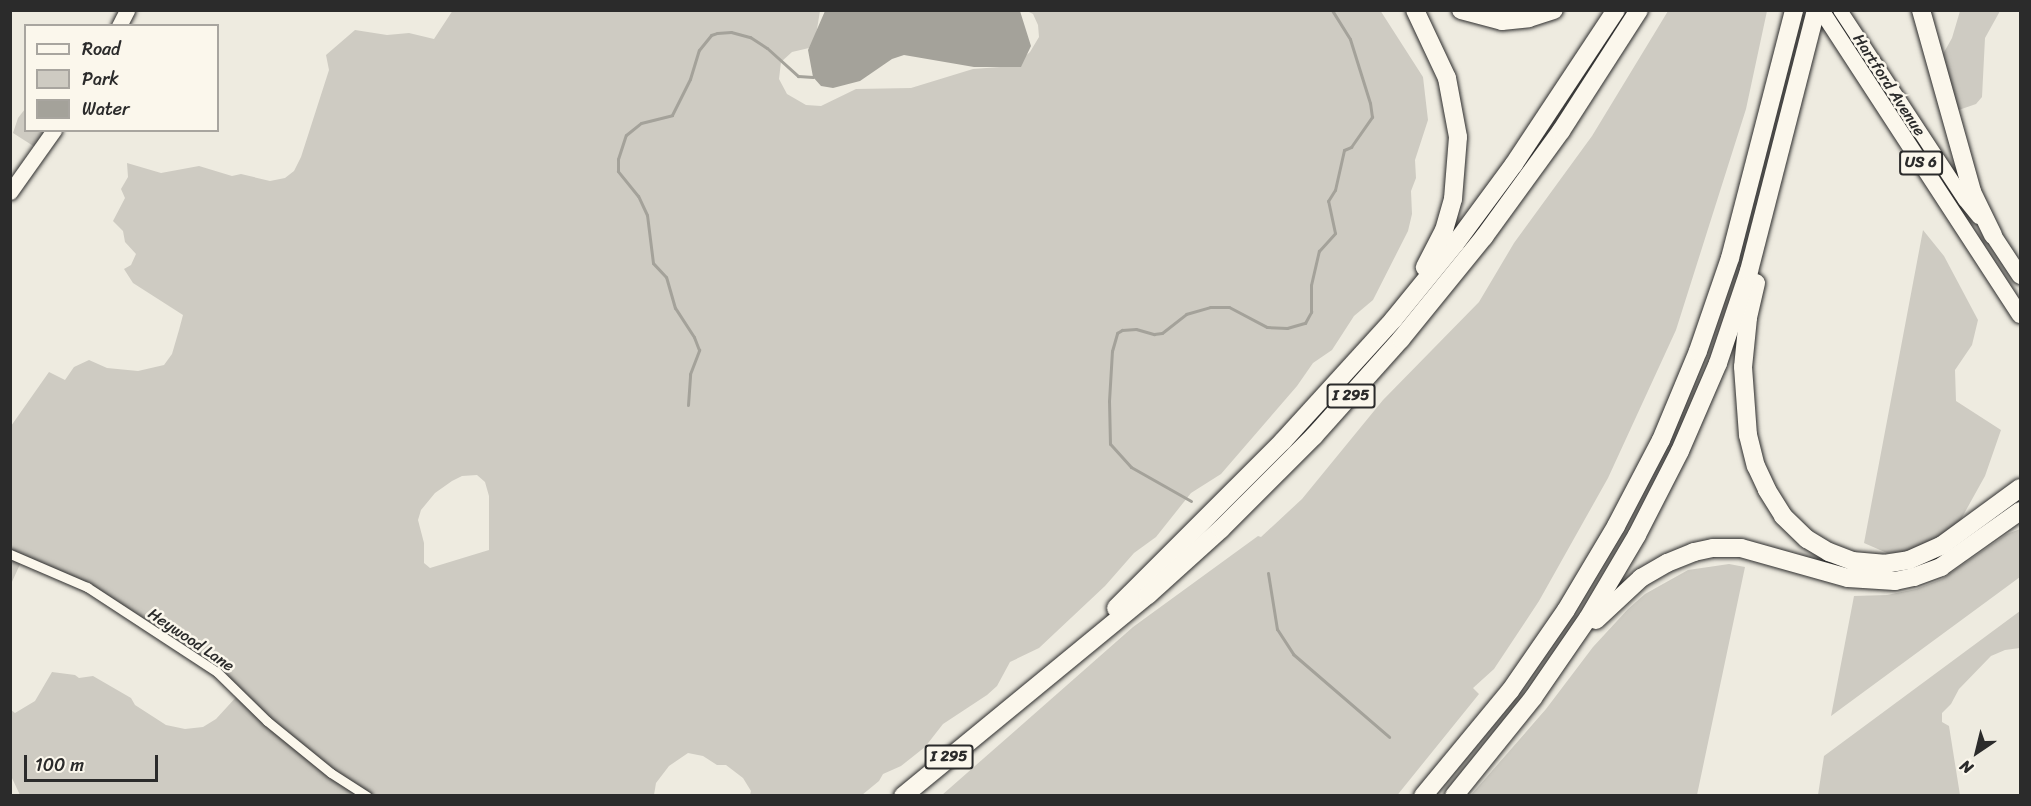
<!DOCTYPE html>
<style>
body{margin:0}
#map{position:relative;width:2031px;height:806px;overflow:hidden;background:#eeebe0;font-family:Sriracha,sans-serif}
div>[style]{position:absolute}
.green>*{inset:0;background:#cecbc2}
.water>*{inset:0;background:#a4a29a}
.stream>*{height:3px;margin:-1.5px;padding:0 1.5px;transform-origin:1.5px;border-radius:1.5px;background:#a4a29a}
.roads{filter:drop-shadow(0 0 2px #2b2b2b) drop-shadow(0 0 2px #2b2b2b)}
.minor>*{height:9px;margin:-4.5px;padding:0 4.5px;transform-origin:4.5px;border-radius:4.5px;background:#fbf7ec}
.secondary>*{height:14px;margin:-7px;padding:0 7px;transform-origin:7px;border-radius:7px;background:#fbf7ec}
.primary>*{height:15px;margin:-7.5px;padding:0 7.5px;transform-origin:7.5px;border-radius:7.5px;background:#fbf7ec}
.trunk>*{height:16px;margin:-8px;padding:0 8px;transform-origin:8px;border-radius:8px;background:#fbf7ec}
.motorway>*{height:18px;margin:-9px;padding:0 9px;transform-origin:9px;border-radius:9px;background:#fbf7ec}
span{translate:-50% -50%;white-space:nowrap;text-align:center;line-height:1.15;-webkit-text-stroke:5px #fbf7ec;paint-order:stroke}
.shield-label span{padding:2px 4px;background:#fbf7ec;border:2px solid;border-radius:4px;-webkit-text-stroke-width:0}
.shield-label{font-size:15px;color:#2b2b2b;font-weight:700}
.street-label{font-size:16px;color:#2b2b2b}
.frame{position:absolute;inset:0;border:12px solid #2b2b2b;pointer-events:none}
.legend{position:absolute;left:24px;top:24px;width:195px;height:108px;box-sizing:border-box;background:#fbf7ec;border:2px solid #a8a59f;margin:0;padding:8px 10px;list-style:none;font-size:18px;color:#2b2b2b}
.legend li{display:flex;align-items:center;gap:12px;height:30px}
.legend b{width:30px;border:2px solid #a8a59f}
.north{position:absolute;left:1947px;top:722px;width:60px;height:60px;-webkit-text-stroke:4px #fbf7ec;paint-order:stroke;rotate:215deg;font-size:16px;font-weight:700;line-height:24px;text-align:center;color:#2b2b2b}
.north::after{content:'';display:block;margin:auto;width:21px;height:27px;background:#2b2b2b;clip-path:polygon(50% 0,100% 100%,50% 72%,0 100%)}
.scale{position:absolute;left:24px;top:755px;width:134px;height:27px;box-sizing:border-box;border:3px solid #2b2b2b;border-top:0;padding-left:8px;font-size:18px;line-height:21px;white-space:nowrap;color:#2b2b2b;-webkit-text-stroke:4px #fbf7ec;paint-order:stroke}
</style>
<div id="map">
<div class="green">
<i style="clip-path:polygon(evenodd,453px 10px,820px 11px,816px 35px,809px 48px,792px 52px,781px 62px,779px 79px,787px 94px,806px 105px,821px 106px,856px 89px,911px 88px,973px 69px,1000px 67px,1022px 59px,1030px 52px,1039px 37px,1038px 25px,1033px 14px,1027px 11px,1380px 10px,1423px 77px,1428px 120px,1415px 160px,1416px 178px,1411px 191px,1412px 214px,1408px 231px,1373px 300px,1354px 316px,1332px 350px,1313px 363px,1297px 386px,1221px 474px,1191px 493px,1156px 537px,1134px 553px,1105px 586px,1039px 648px,1010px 662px,997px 686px,987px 695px,943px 724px,925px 747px,901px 766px,883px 774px,879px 781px,862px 795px,750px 795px,751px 791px,743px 778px,726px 765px,717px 765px,703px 756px,688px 753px,669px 766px,656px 783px,654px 795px,20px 795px,11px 776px,11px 710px,15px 713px,35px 701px,52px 672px,75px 675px,79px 678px,93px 676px,131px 698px,135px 705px,166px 725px,185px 729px,203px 727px,216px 719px,238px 695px,221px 676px,102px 597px,22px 560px,11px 584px,11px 426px,49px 372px,65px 380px,74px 367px,89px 360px,107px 368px,138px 371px,164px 365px,172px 354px,179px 330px,183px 315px,133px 283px,124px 269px,131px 265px,136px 254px,125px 242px,123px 231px,113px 221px,125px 198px,121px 189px,128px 177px,127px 163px,161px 173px,199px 166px,232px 176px,241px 174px,270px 181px,285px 178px,294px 171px,301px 157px,329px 70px,326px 55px,355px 30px,387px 35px,409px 33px,434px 39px,453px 10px,477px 475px,485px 482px,489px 496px,489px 550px,430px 568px,424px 563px,424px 543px,418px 520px,421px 510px,435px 493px,452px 481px,462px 476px,477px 475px)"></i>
<i style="clip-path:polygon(1668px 11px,1767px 11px,1746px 109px,1676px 330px,1608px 478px,1539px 601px,1494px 669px,1473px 688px,1479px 694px,1399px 793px,1397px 796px,942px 795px,1133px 627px,1258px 536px,1261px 537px,1302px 499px,1383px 400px,1479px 302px,1514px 243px,1592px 136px)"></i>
<i style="clip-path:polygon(1960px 11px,2000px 11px,1985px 38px,1982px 97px,1976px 104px,1953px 112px,1938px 63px,1952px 38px)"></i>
<i style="clip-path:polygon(25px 109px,26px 130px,52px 131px,38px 149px,13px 133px,18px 118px)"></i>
<i style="clip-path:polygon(1923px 230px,1944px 256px,1978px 320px,1972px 345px,1955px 370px,1956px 401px,2001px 430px,1985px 476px,1960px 521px,1931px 542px,1908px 552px,1887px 553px,1864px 543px)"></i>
<i style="clip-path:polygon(2020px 529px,2020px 577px,1831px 716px,1854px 596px,1887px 595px,1916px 589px,1942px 579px,2007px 534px)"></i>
<i style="clip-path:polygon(1729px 564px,1745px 567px,1697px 795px,1471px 795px,1546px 709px,1593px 647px,1628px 609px,1645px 594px,1688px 570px)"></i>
<i style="clip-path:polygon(2020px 611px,2020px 648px,2005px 650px,1991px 656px,1959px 689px,1951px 704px,1942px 713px,1942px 722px,1949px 726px,1960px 795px,1818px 795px,1824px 756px)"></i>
</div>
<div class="water">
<i style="clip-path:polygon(825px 11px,1020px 11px,1031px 46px,1021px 67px,974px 67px,904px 55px,892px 59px,860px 81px,833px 88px,821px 86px,813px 77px,808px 50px)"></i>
</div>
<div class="stream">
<i style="left:688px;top:405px;width:31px;rotate:-86deg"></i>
<i style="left:690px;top:374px;width:26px;rotate:-69deg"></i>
<i style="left:699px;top:350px;width:14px;rotate:-111deg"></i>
<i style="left:694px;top:337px;width:35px;rotate:-123deg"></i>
<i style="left:675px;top:308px;width:32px;rotate:-106deg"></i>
<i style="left:666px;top:277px;width:19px;rotate:-133deg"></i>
<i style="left:653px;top:263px;width:48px;rotate:-97.1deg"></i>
<i style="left:647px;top:215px;width:21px;rotate:-115deg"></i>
<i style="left:638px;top:196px;width:32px;rotate:-129deg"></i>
<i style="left:618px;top:171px;width:12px;rotate:-90deg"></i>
<i style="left:618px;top:159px;width:25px;rotate:-72deg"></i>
<i style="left:626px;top:135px;width:19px;rotate:-39deg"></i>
<i style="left:641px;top:123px;width:32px;rotate:-14deg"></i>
<i style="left:672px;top:115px;width:40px;rotate:-63.4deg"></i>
<i style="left:690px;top:79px;width:30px;rotate:-73deg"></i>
<i style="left:699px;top:50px;width:19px;rotate:-51deg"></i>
<i style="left:711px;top:35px;width:6px;rotate:-18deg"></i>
<i style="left:717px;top:33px;width:14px;rotate:-4deg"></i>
<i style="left:731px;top:32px;width:20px;rotate:15deg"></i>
<i style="left:750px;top:37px;width:20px;rotate:33deg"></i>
<i style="left:767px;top:48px;width:42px;rotate:42.1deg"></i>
<i style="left:798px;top:76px;width:15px;rotate:4deg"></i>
<i style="left:1191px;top:501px;width:69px;rotate:-150.5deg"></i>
<i style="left:1131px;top:467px;width:31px;rotate:-132deg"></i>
<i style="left:1110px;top:444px;width:43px;rotate:-91.3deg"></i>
<i style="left:1109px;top:401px;width:50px;rotate:-86.6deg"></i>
<i style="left:1112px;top:351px;width:19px;rotate:-74deg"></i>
<i style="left:1117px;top:333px;width:6px;rotate:-31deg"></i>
<i style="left:1122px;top:330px;width:14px;rotate:-4deg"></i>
<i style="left:1136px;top:329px;width:19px;rotate:16deg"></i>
<i style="left:1154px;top:334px;width:8px;rotate:-7deg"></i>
<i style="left:1162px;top:333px;width:31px;rotate:-38deg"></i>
<i style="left:1186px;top:314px;width:25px;rotate:-16deg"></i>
<i style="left:1210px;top:307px;width:19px"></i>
<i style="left:1229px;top:307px;width:43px;rotate:27.8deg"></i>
<i style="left:1267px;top:327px;width:20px;rotate:3deg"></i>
<i style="left:1287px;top:328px;width:19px;rotate:-16deg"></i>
<i style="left:1305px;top:323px;width:13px;rotate:-61deg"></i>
<i style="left:1311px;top:312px;width:27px;rotate:-90deg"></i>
<i style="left:1311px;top:285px;width:35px;rotate:-77deg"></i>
<i style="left:1319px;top:251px;width:24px;rotate:-48deg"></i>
<i style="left:1335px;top:233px;width:33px;rotate:-102deg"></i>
<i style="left:1328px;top:201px;width:13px;rotate:-58deg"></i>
<i style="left:1335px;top:190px;width:41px;rotate:-77.3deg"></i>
<i style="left:1344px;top:150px;width:8px;rotate:-23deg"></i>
<i style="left:1351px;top:147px;width:37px;rotate:-55deg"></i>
<i style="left:1372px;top:117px;width:14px;rotate:-98deg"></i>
<i style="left:1370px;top:103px;width:67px;rotate:-107.4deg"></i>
<i style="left:1350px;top:39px;width:34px;rotate:-122deg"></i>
<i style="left:1268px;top:573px;width:57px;rotate:80.9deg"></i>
<i style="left:1277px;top:629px;width:30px;rotate:57deg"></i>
<i style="left:1293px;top:654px;width:127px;rotate:40.8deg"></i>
</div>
<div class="roads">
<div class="minor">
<i style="left:10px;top:554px;width:84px;rotate:23.2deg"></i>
<i style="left:87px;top:587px;width:155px;rotate:33.2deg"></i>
<i style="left:217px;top:672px;width:70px;rotate:44.4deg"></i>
<i style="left:267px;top:721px;width:82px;rotate:39.1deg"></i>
<i style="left:331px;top:773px;width:43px;rotate:32.6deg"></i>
</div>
<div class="secondary">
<i style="left:1840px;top:10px;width:227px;rotate:56.7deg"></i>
<i style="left:1965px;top:200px;width:22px;rotate:51deg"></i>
</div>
<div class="primary">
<i style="left:119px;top:26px;width:18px;rotate:-63deg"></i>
<i style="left:10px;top:192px;width:76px;rotate:-54.6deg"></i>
</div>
<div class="trunk">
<i style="left:1821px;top:10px;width:364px;rotate:56.9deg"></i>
<i style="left:1993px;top:235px;width:49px;rotate:56.6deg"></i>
</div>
<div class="motorway">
<i style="left:1415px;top:10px;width:75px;rotate:64.8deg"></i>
<i style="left:1447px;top:78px;width:60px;rotate:79.4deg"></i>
<i style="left:1458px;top:137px;width:62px;rotate:94.6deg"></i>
<i style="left:1453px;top:199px;width:32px;rotate:106deg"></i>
<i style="left:1444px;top:230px;width:42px;rotate:117.2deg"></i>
<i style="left:1461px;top:10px;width:42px;rotate:15deg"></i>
<i style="left:1502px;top:21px;width:27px;rotate:-6deg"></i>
<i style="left:1529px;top:18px;width:26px;rotate:-18deg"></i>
<i style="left:1921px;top:10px;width:189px;rotate:74.3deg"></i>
<i style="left:1972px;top:192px;width:48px;rotate:64deg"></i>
<i style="left:1756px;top:283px;width:36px;rotate:103deg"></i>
<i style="left:1748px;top:318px;width:49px;rotate:95.8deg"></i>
<i style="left:1743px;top:367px;width:68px;rotate:85.8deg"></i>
<i style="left:1748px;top:435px;width:32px;rotate:76deg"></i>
<i style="left:1756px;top:466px;width:26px;rotate:65deg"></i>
<i style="left:1767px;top:490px;width:31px;rotate:58deg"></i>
<i style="left:1783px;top:516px;width:33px;rotate:44deg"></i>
<i style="left:1807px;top:539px;width:26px;rotate:31deg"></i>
<i style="left:1829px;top:552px;width:25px;rotate:21deg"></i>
<i style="left:1852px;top:561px;width:32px;rotate:5deg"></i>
<i style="left:1884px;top:564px;width:25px;rotate:-9deg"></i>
<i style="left:1909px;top:560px;width:35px;rotate:-24deg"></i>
<i style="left:1941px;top:546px;width:98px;rotate:-36.3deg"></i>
<i style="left:1116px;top:608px;width:236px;rotate:-45deg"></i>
<i style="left:1283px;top:441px;width:164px;rotate:-47.7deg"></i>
<i style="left:1393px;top:320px;width:98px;rotate:-50.8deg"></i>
<i style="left:1455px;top:244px;width:99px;rotate:-53.6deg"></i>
<i style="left:1514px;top:164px;width:185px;rotate:-56.5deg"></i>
<i style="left:1596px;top:620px;width:62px;rotate:-43deg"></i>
<i style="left:1641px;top:578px;width:30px;rotate:-30deg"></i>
<i style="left:1667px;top:563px;width:29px;rotate:-22deg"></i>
<i style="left:1694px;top:552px;width:19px;rotate:-12deg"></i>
<i style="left:1713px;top:548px;width:28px"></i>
<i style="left:1741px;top:548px;width:111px;rotate:15.7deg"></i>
<i style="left:1848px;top:578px;width:47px;rotate:3.7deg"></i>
<i style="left:1895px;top:581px;width:19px;rotate:-12deg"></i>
<i style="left:1914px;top:577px;width:29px;rotate:-20deg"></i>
<i style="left:1941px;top:567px;width:97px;rotate:-35.3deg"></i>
<i style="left:903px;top:796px;width:317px;rotate:-39.4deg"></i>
<i style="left:1148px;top:595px;width:98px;rotate:-42.1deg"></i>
<i style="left:1221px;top:529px;width:132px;rotate:-45deg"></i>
<i style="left:1314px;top:436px;width:130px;rotate:-48.1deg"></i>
<i style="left:1401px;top:339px;width:132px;rotate:-50.9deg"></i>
<i style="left:1484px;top:237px;width:131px;rotate:-54deg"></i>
<i style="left:1561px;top:131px;width:144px;rotate:-57.2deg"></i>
<i style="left:1423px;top:796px;width:136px;rotate:-50.4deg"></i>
<i style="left:1510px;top:691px;width:98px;rotate:-55.3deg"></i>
<i style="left:1566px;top:610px;width:98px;rotate:-59.2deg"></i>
<i style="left:1616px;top:526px;width:97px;rotate:-62.4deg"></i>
<i style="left:1661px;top:440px;width:96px;rotate:-67.4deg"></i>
<i style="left:1698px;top:351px;width:98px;rotate:-71deg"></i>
<i style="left:1730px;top:258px;width:256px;rotate:-75.5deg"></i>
<i style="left:1454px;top:796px;width:126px;rotate:-51.1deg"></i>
<i style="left:1533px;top:698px;width:97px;rotate:-55.5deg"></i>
<i style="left:1588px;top:618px;width:96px;rotate:-59.4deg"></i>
<i style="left:1637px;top:535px;width:94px;rotate:-62.9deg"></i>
<i style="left:1680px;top:451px;width:96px;rotate:-66.6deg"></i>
<i style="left:1718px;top:363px;width:97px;rotate:-71.4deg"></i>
<i style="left:1749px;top:271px;width:269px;rotate:-75.6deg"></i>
</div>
</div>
<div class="shield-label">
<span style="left:1921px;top:163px">US 6</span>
<span style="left:1351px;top:396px">I 295</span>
<span style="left:949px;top:757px">I 295</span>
</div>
<div class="street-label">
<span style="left:1889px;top:85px;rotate:57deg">Hartford Avenue</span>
<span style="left:191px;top:640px;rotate:34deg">Heywood Lane</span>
</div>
<div class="frame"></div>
<ul class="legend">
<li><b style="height:8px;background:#fbf7ec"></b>Road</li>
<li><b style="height:16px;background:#cecbc2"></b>Park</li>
<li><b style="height:16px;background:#a4a29a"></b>Water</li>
</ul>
<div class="north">N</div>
<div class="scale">100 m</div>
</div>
